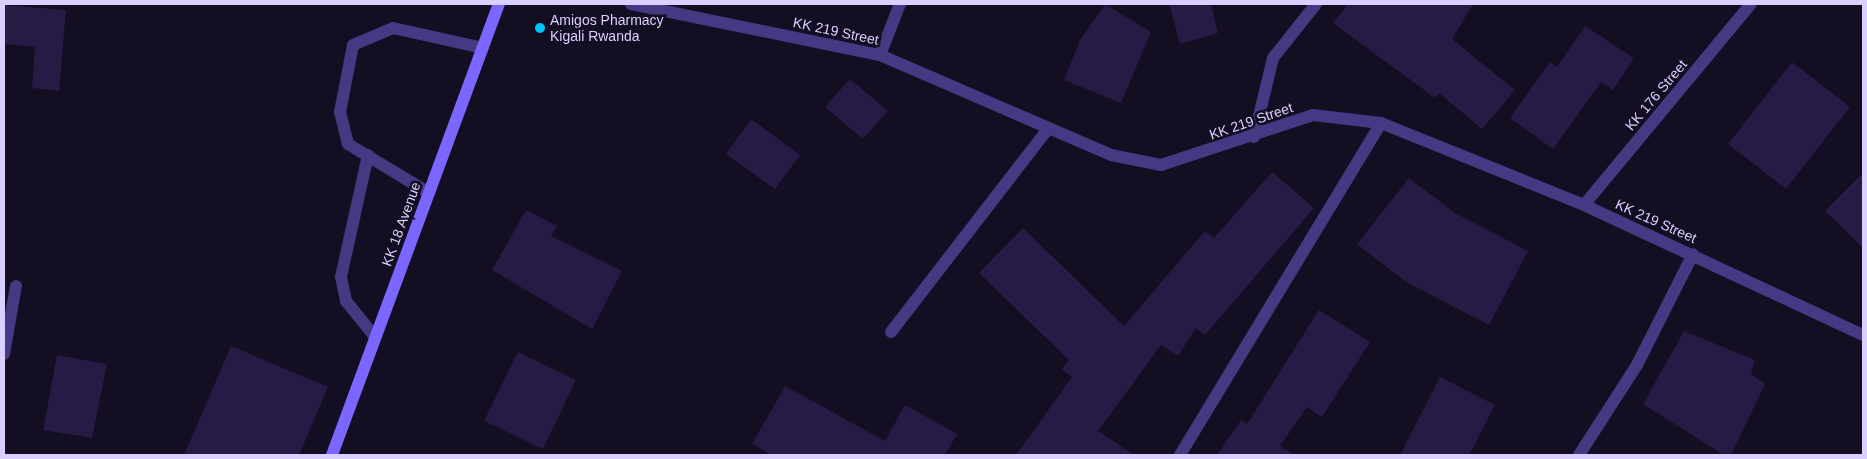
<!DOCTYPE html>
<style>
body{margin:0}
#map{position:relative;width:1867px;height:459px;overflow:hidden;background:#140e23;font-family:Arial,sans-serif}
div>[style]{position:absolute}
.building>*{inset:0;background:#271a44}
.service>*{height:12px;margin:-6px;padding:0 6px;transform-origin:6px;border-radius:6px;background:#443982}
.minor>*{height:12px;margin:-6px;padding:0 6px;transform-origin:6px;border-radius:6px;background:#443982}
.secondary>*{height:12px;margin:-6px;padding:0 6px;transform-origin:6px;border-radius:6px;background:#7b66ff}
.dots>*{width:14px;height:14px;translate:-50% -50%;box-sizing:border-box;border:2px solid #140e23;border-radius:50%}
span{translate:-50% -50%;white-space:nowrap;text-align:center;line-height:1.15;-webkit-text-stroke:5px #140e23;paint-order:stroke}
.poi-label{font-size:14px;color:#dacfff}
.left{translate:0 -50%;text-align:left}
.street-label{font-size:14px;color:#dacfff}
.frame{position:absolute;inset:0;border:5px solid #dacfff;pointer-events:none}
</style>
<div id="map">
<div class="building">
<i style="clip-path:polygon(1105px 4px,1151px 32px,1121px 103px,1064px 80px,1080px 40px)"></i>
<i style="clip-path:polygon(1169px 4px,1211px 4px,1218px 33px,1180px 44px)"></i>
<i style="clip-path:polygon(1348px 4px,1473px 4px,1452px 39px,1515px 90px,1482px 129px,1439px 93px,1435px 98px,1333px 23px)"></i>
<i style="clip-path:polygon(4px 5px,66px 10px,59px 91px,32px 88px,35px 47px,4px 44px)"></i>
<i style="clip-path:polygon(1585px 26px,1634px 58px,1613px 90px,1601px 82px,1553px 149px,1510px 118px,1550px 62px,1557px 67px)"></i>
<i style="clip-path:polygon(1792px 62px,1850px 107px,1786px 189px,1728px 144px)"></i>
<i style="clip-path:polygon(850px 79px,888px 111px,863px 139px,825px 107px)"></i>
<i style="clip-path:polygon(751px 119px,800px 155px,775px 189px,726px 154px)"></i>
<i style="clip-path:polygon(1272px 172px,1314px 208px,1205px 335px,1196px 328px,1178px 356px,1161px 345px,1098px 431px,1134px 455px,1016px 455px,1072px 377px,1062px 369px,1069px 360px,979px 273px,1023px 228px,1124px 326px,1205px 231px,1214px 238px)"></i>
<i style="clip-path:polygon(1863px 173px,1863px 248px,1825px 211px)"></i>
<i style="clip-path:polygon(1409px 178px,1455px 213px,1528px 251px,1489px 325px,1406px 282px,1357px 244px)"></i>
<i style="clip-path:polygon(526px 210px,557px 226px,551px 236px,622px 271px,592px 329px,492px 270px)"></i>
<i style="clip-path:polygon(1319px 310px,1370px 342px,1322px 417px,1307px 407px,1280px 446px,1294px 455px,1217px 455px,1241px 420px,1247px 424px)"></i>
<i style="clip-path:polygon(1684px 331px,1755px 360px,1751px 374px,1765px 384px,1731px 455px,1724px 455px,1643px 404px)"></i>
<i style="clip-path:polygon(231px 346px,328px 387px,299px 455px,184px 455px)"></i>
<i style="clip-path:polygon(518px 352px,576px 380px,543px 449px,484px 421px)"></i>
<i style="clip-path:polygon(57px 355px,107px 364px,92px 438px,43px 430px)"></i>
<i style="clip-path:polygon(1440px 377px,1495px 405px,1469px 455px,1400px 455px)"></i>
<i style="clip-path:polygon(785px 386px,885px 441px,905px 405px,957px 434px,945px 455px,772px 455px,752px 444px)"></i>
</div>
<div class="service">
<i style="left:368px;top:155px;width:125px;rotate:102.5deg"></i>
<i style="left:341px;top:277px;width:25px;rotate:78deg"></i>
<i style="left:346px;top:301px;width:46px;rotate:51.1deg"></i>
<i style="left:429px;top:193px;width:95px;rotate:-148.8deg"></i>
<i style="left:348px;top:144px;width:33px;rotate:-104deg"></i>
<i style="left:340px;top:112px;width:68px;rotate:-79deg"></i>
<i style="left:353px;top:45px;width:43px;rotate:-23deg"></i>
<i style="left:393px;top:28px;width:92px;rotate:12.5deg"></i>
</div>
<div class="minor">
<i style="left:631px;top:4px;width:254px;rotate:11.6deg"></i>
<i style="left:880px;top:55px;width:252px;rotate:23.4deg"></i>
<i style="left:1111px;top:155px;width:51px;rotate:11.3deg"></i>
<i style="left:1161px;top:165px;width:160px;rotate:-18.2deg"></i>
<i style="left:1313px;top:115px;width:68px;rotate:6.7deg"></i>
<i style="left:1381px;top:123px;width:219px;rotate:22deg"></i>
<i style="left:1584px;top:205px;width:308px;rotate:25deg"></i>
<i style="left:880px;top:55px;width:55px;rotate:-68.6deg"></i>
<i style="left:1254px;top:137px;width:81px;rotate:-76.5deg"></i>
<i style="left:1273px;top:58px;width:69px;rotate:-51.5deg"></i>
<i style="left:1584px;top:205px;width:261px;rotate:-50.3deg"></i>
<i style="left:891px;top:332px;width:257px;rotate:-52.3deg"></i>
<i style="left:4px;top:354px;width:69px;rotate:-80deg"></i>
<i style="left:1180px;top:455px;width:388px;rotate:-58.8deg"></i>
<i style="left:1579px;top:455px;width:107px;rotate:-57.2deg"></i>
<i style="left:1637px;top:365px;width:124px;rotate:-63.2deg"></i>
</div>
<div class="secondary">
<i style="left:332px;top:455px;width:481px;rotate:-69.7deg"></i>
</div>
<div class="dots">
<i style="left:540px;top:28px;background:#00c5fa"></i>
</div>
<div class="poi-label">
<span class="left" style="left:550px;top:28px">Amigos Pharmacy<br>Kigali Rwanda</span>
</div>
<div class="street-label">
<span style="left:836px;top:31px;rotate:12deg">KK 219 Street</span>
<span style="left:1656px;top:95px;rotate:-50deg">KK 176 Street</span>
<span style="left:1251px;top:121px;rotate:-19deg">KK 219 Street</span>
<span style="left:1656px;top:221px;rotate:24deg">KK 219 Street</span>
<span style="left:401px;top:224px;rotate:-70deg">KK 18 Avenue</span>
</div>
<div class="frame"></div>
</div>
